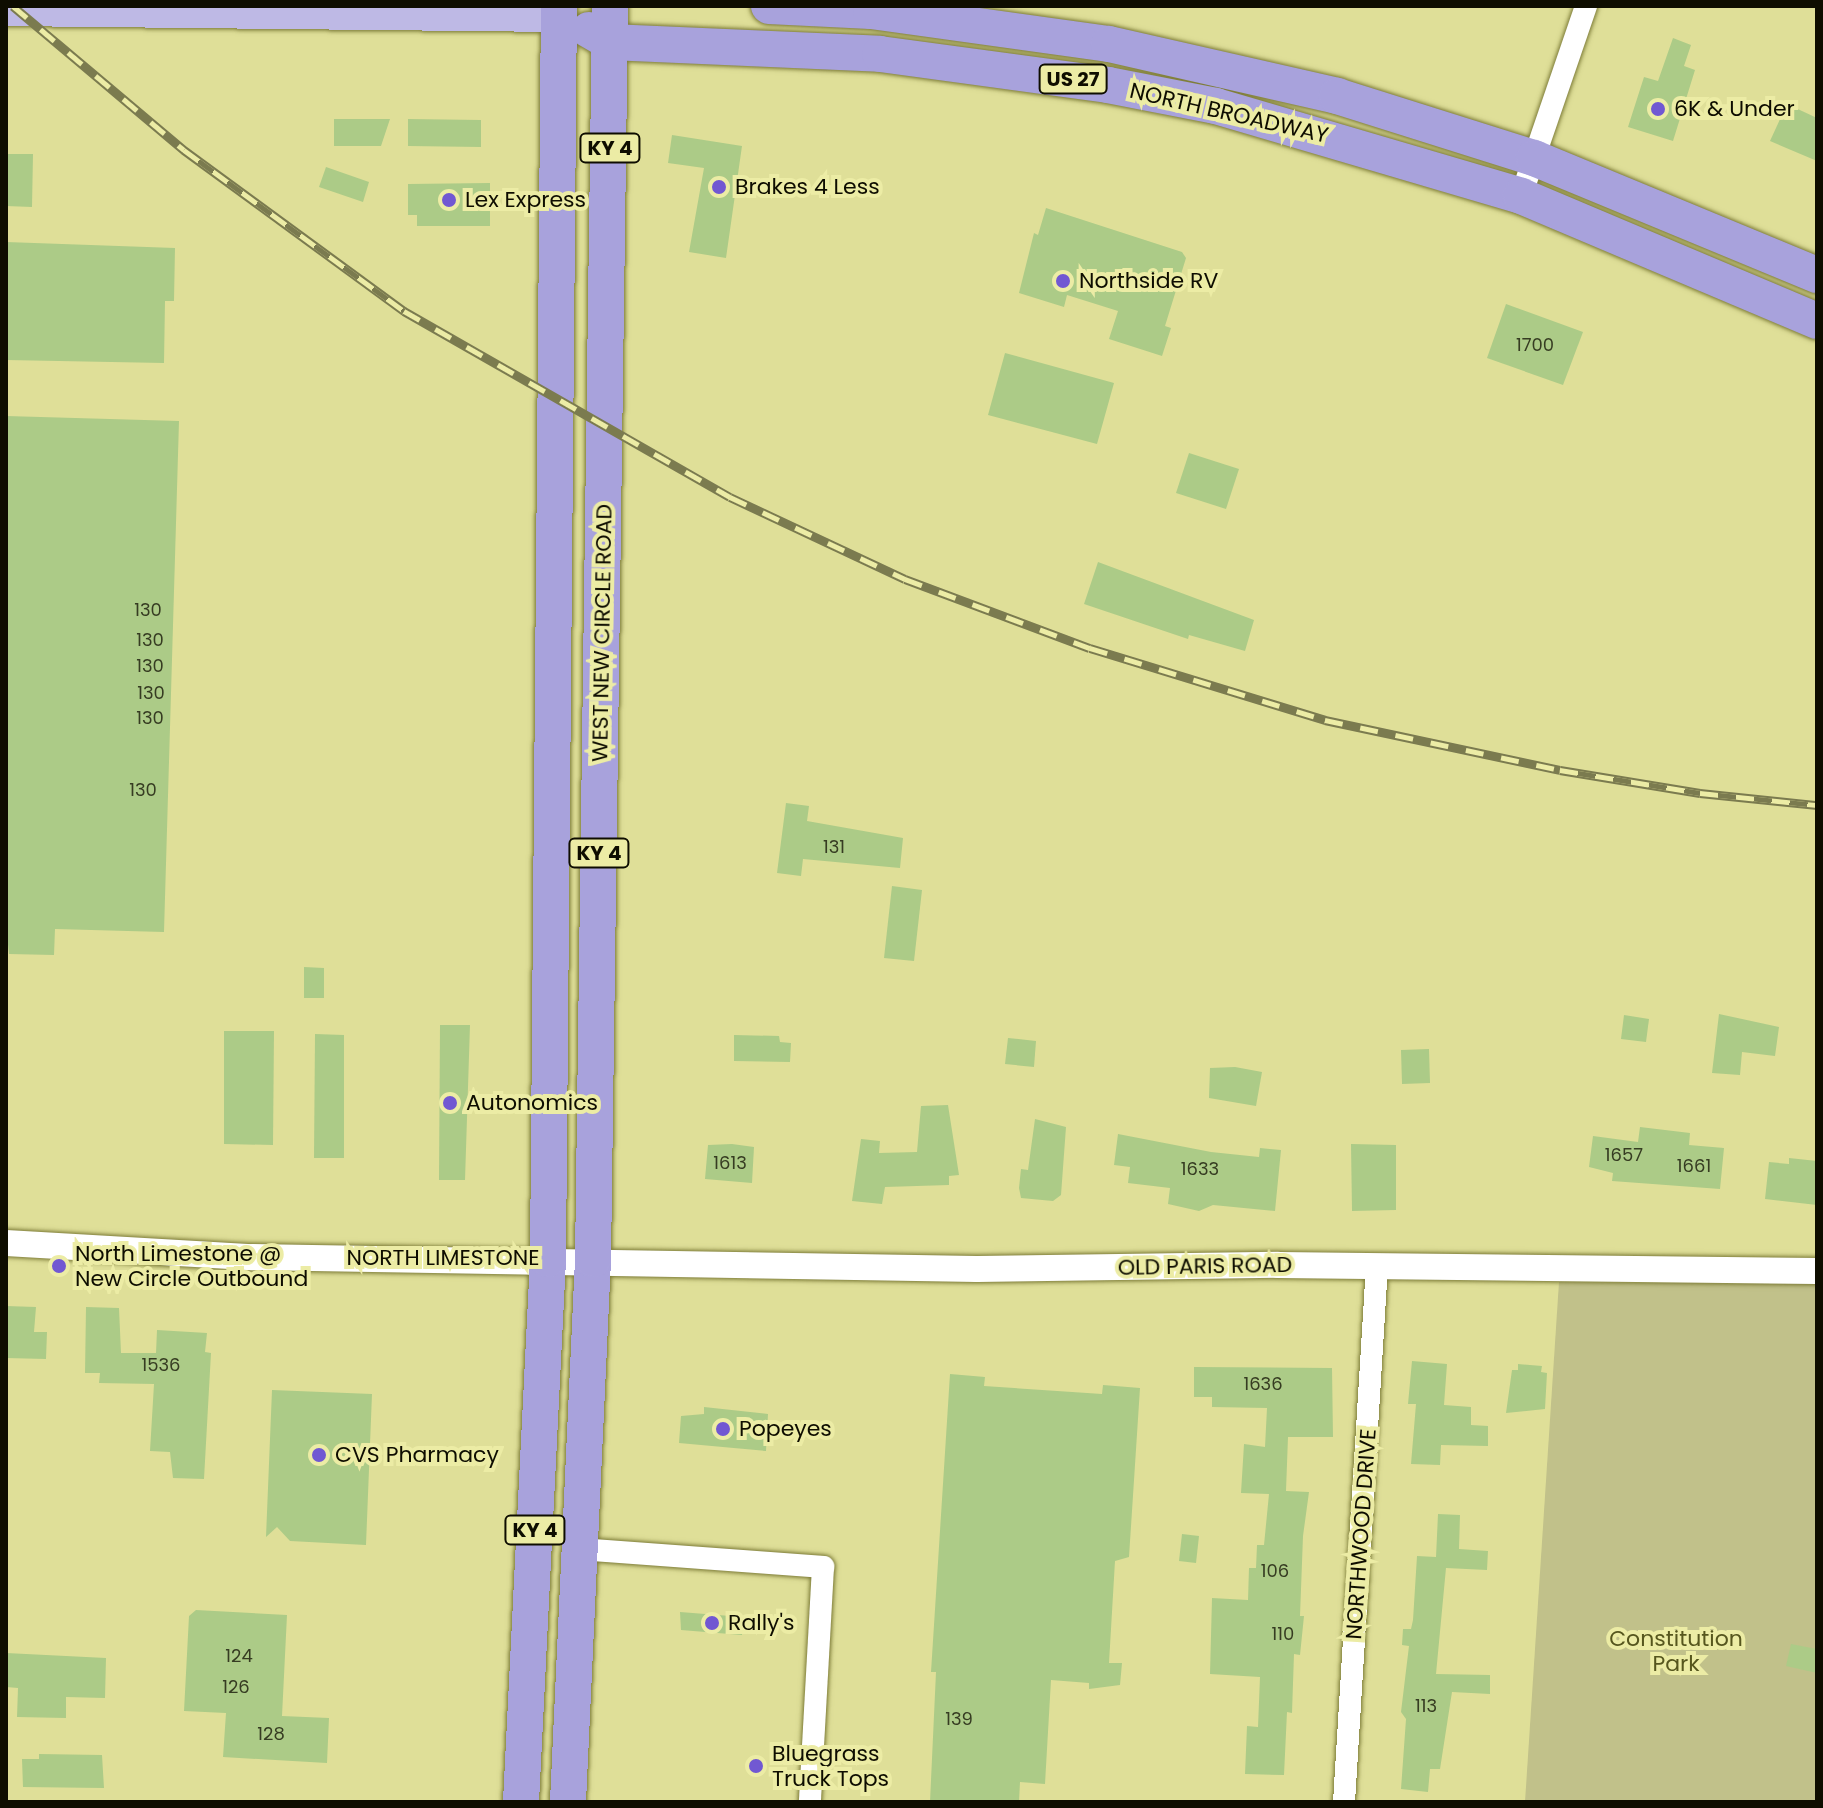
<!DOCTYPE html>
<style>
body{margin:0}
#map{position:relative;width:1823px;height:1808px;overflow:hidden;background:#dfdf98;font-family:Poppins,sans-serif}
div>[style]{position:absolute}
.green>*{inset:0;background:#c1c18a}
.building>*{inset:0;background:#accb87}
.roads{filter:drop-shadow(0 0 2px #7d7c38) drop-shadow(0 0 2px #7d7c38)}
.minor>*{height:22px;margin:-11px;padding:0 11px;transform-origin:11px;border-radius:11px;background:#fff}
.tertiary>*{height:26px;margin:-13px;padding:0 13px;transform-origin:13px;border-radius:13px;background:#fff}
.primary>*{height:34px;margin:-17px;padding:0 17px;transform-origin:17px;border-radius:17px;background:#beb9e5}
.trunk>*{height:36px;margin:-18px;padding:0 18px;transform-origin:18px;border-radius:18px;background:#a8a2dc}
.rail>*{height:9px;margin-top:-4.5px;transform-origin:0;background:repeating-linear-gradient(90deg,#ececa5 0 18px,#7b7b4f 0 36px);box-sizing:border-box;border-block:2px solid #7b7b4f}
.dots>*{width:22px;height:22px;translate:-50% -50%;box-sizing:border-box;border:4px solid #ececa5;border-radius:50%}
span{translate:-50% -50%;white-space:nowrap;text-align:center;line-height:1.15;-webkit-text-stroke:8px #ececa5;paint-order:stroke}
.number-label{font-size:18px;color:#363c22}
.number-label span{-webkit-text-stroke-width:0}
.shield-label span{padding:2px 6px;background:#ececa5;border:2px solid;border-radius:6px;-webkit-text-stroke-width:0}
.shield-label{font-size:20px;color:#0e0d00;font-weight:700}
.poi-label{font-size:22px;color:#0e0d00}
.left{translate:0 -50%;text-align:left}
.street-label{font-size:22px;color:#0e0d00}
.park-label{font-size:22px;color:#56561e}
.frame{position:absolute;inset:0;border:8px solid #0e0d00;pointer-events:none}
</style>
<div id="map">
<div class="green">
<i style="clip-path:polygon(1559px 1282px,1817px 1284px,1817px 1802px,1525px 1802px)"></i>
</div>
<div class="building">
<i style="clip-path:polygon(1673px 38px,1691px 45px,1684px 66px,1695px 70px,1673px 141px,1628px 127px,1644px 77px,1658px 81px)"></i>
<i style="clip-path:polygon(1787px 104px,1817px 118px,1817px 161px,1770px 141px)"></i>
<i style="clip-path:polygon(334px 119px,390px 119px,381px 146px,334px 146px)"></i>
<i style="clip-path:polygon(408px 119px,481px 120px,481px 147px,408px 146px)"></i>
<i style="clip-path:polygon(672px 135px,742px 146px,726px 258px,689px 252px,704px 168px,668px 163px)"></i>
<i style="clip-path:polygon(6px 154px,33px 154px,32px 207px,6px 206px)"></i>
<i style="clip-path:polygon(326px 167px,369px 182px,363px 202px,319px 187px)"></i>
<i style="clip-path:polygon(490px 183px,490px 226px,417px 226px,417px 215px,408px 215px,408px 184px)"></i>
<i style="clip-path:polygon(1046px 208px,1182px 252px,1186px 258px,1165px 326px,1171px 328px,1162px 356px,1109px 339px,1118px 311px,1067px 295px,1064px 307px,1019px 293px,1034px 233px,1038px 235px)"></i>
<i style="clip-path:polygon(6px 242px,175px 248px,174px 301px,165px 301px,164px 363px,6px 360px)"></i>
<i style="clip-path:polygon(1506px 304px,1583px 332px,1563px 385px,1487px 358px)"></i>
<i style="clip-path:polygon(1005px 353px,1114px 383px,1097px 444px,988px 415px)"></i>
<i style="clip-path:polygon(6px 416px,179px 421px,164px 932px,55px 929px,54px 955px,9px 954px,6px 925px)"></i>
<i style="clip-path:polygon(1189px 453px,1239px 469px,1226px 509px,1176px 493px)"></i>
<i style="clip-path:polygon(1098px 562px,1254px 620px,1245px 651px,1189px 635px,1188px 639px,1084px 604px)"></i>
<i style="clip-path:polygon(786px 803px,809px 806px,807px 821px,903px 838px,900px 868px,803px 859px,801px 876px,777px 873px)"></i>
<i style="clip-path:polygon(892px 886px,922px 890px,914px 961px,884px 958px)"></i>
<i style="clip-path:polygon(304px 967px,324px 968px,324px 998px,304px 998px)"></i>
<i style="clip-path:polygon(1719px 1014px,1779px 1027px,1775px 1056px,1742px 1052px,1740px 1075px,1712px 1073px)"></i>
<i style="clip-path:polygon(1624px 1015px,1649px 1019px,1646px 1042px,1621px 1039px)"></i>
<i style="clip-path:polygon(440px 1025px,470px 1025px,465px 1180px,439px 1180px)"></i>
<i style="clip-path:polygon(224px 1031px,274px 1031px,273px 1145px,224px 1144px)"></i>
<i style="clip-path:polygon(315px 1034px,344px 1035px,344px 1158px,314px 1158px)"></i>
<i style="clip-path:polygon(734px 1035px,779px 1036px,780px 1042px,791px 1043px,790px 1062px,734px 1061px)"></i>
<i style="clip-path:polygon(1008px 1038px,1036px 1041px,1034px 1067px,1005px 1064px)"></i>
<i style="clip-path:polygon(1429px 1049px,1430px 1083px,1402px 1084px,1401px 1050px)"></i>
<i style="clip-path:polygon(1235px 1067px,1262px 1072px,1256px 1106px,1209px 1098px,1210px 1068px)"></i>
<i style="clip-path:polygon(948px 1105px,959px 1175px,949px 1176px,949px 1185px,885px 1187px,882px 1204px,852px 1201px,861px 1139px,880px 1141px,879px 1153px,917px 1152px,921px 1106px)"></i>
<i style="clip-path:polygon(1035px 1119px,1066px 1127px,1061px 1195px,1053px 1201px,1021px 1198px,1019px 1188px,1021px 1169px,1028px 1170px)"></i>
<i style="clip-path:polygon(1640px 1127px,1690px 1133px,1689px 1145px,1724px 1148px,1720px 1189px,1612px 1181px,1613px 1173px,1589px 1167px,1593px 1136px,1638px 1142px)"></i>
<i style="clip-path:polygon(1118px 1134px,1211px 1152px,1259px 1157px,1260px 1148px,1281px 1150px,1275px 1211px,1213px 1205px,1199px 1211px,1168px 1204px,1170px 1188px,1128px 1183px,1130px 1167px,1114px 1165px)"></i>
<i style="clip-path:polygon(732px 1144px,754px 1147px,752px 1183px,705px 1179px,708px 1145px)"></i>
<i style="clip-path:polygon(1351px 1144px,1396px 1145px,1396px 1210px,1352px 1211px)"></i>
<i style="clip-path:polygon(1789px 1158px,1817px 1161px,1817px 1205px,1765px 1199px,1769px 1162px,1789px 1164px)"></i>
<i style="clip-path:polygon(6px 1306px,36px 1307px,34px 1332px,47px 1332px,46px 1359px,6px 1358px)"></i>
<i style="clip-path:polygon(86px 1307px,119px 1308px,121px 1353px,156px 1353px,157px 1330px,207px 1333px,205px 1352px,211px 1353px,204px 1479px,173px 1478px,170px 1452px,150px 1451px,154px 1384px,99px 1383px,100px 1373px,85px 1373px)"></i>
<i style="clip-path:polygon(1412px 1361px,1447px 1364px,1444px 1405px,1471px 1407px,1471px 1425px,1488px 1426px,1488px 1446px,1441px 1445px,1440px 1465px,1411px 1464px,1416px 1404px,1408px 1404px)"></i>
<i style="clip-path:polygon(1518px 1364px,1542px 1366px,1541px 1372px,1547px 1373px,1545px 1409px,1506px 1413px,1512px 1370px,1518px 1370px)"></i>
<i style="clip-path:polygon(1194px 1367px,1332px 1368px,1333px 1437px,1288px 1437px,1286px 1491px,1309px 1492px,1303px 1536px,1300px 1616px,1304px 1616px,1300px 1655px,1294px 1654px,1292px 1713px,1287px 1712px,1284px 1775px,1245px 1774px,1247px 1726px,1258px 1727px,1260px 1677px,1210px 1674px,1212px 1598px,1248px 1600px,1249px 1568px,1256px 1568px,1257px 1545px,1264px 1545px,1269px 1494px,1241px 1493px,1244px 1444px,1265px 1447px,1267px 1408px,1212px 1407px,1212px 1397px,1194px 1397px)"></i>
<i style="clip-path:polygon(950px 1374px,985px 1377px,984px 1386px,1102px 1394px,1103px 1385px,1140px 1388px,1129px 1557px,1115px 1561px,1109px 1663px,1122px 1663px,1120px 1685px,1089px 1689px,1089px 1683px,1051px 1680px,1045px 1784px,1020px 1782px,1019px 1802px,930px 1802px,936px 1672px,931px 1672px)"></i>
<i style="clip-path:polygon(272px 1390px,372px 1394px,366px 1545px,290px 1541px,277px 1527px,266px 1537px)"></i>
<i style="clip-path:polygon(704px 1407px,768px 1414px,766px 1451px,679px 1443px,681px 1416px,704px 1414px)"></i>
<i style="clip-path:polygon(1438px 1514px,1460px 1515px,1459px 1549px,1488px 1551px,1487px 1570px,1446px 1568px,1436px 1674px,1490px 1675px,1490px 1694px,1452px 1692px,1440px 1769px,1430px 1769px,1428px 1792px,1401px 1789px,1406px 1719px,1401px 1712px,1409px 1646px,1402px 1645px,1403px 1629px,1411px 1629px,1413px 1620px,1417px 1556px,1436px 1557px)"></i>
<i style="clip-path:polygon(1182px 1534px,1199px 1536px,1196px 1563px,1179px 1561px)"></i>
<i style="clip-path:polygon(196px 1610px,287px 1615px,282px 1716px,329px 1718px,327px 1763px,223px 1757px,226px 1713px,184px 1711px,189px 1616px)"></i>
<i style="clip-path:polygon(680px 1612px,743px 1617px,742px 1635px,681px 1630px)"></i>
<i style="clip-path:polygon(1791px 1644px,1817px 1649px,1817px 1673px,1786px 1666px)"></i>
<i style="clip-path:polygon(6px 1653px,106px 1658px,105px 1698px,66px 1697px,66px 1718px,17px 1717px,18px 1688px,6px 1687px)"></i>
<i style="clip-path:polygon(39px 1754px,102px 1755px,104px 1788px,23px 1787px,22px 1759px,39px 1759px)"></i>
</div>
<div class="roads">
<div class="minor">
<i style="left:1521px;top:196px;width:201px;rotate:-71.1deg"></i>
<i style="left:580px;top:1549px;width:244px;rotate:4.2deg"></i>
<i style="left:823px;top:1567px;width:235px;rotate:93.2deg"></i>
<i style="left:1344px;top:1802px;width:537px;rotate:-86.48deg"></i>
</div>
<div class="tertiary">
<i style="left:6px;top:1243px;width:246px;rotate:3.3deg"></i>
<i style="left:252px;top:1257px;width:725px;rotate:0.95deg"></i>
<i style="left:977px;top:1269px;width:301px;rotate:-0.8deg"></i>
<i style="left:1278px;top:1265px;width:539px;rotate:0.64deg"></i>
</div>
<div class="primary">
<i style="left:6px;top:9px;width:553px;rotate:0.62deg"></i>
</div>
<div class="trunk">
<i style="left:769px;top:6px;width:102px;rotate:2.8deg"></i>
<i style="left:871px;top:11px;width:240px;rotate:7.9deg"></i>
<i style="left:1109px;top:44px;width:234px;rotate:12.8deg"></i>
<i style="left:1337px;top:96px;width:207px;rotate:17.5deg"></i>
<i style="left:1534px;top:158px;width:306px;rotate:22.5deg"></i>
<i style="left:589px;top:30px;width:24px;rotate:30deg"></i>
<i style="left:610px;top:42px;width:270px;rotate:2.5deg"></i>
<i style="left:880px;top:54px;width:230px;rotate:7.7deg"></i>
<i style="left:1108px;top:85px;width:110px;rotate:11deg"></i>
<i style="left:1216px;top:106px;width:318px;rotate:16.4deg"></i>
<i style="left:1521px;top:196px;width:321px;rotate:22.9deg"></i>
<i style="left:521px;top:1802px;width:544px;rotate:-87.15deg"></i>
<i style="left:548px;top:1259px;width:1253px;rotate:-89.5deg"></i>
<i style="left:568px;top:1802px;width:544px;rotate:-87.36deg"></i>
<i style="left:593px;top:1259px;width:1253px;rotate:-89.22deg"></i>
</div>
</div>
<div class="rail">
<i style="left:13px;top:6px;width:224px;rotate:40.1deg"></i>
<i style="left:184px;top:150px;width:273px;rotate:36.2deg"></i>
<i style="left:404px;top:311px;width:375px;rotate:29.7deg"></i>
<i style="left:730px;top:497px;width:193px;rotate:25.1deg"></i>
<i style="left:905px;top:579px;width:197px;rotate:20.5deg"></i>
<i style="left:1090px;top:648px;width:246px;rotate:17deg"></i>
<i style="left:1325px;top:720px;width:240px;rotate:12deg"></i>
<i style="left:1560px;top:770px;width:142px;rotate:9.3deg"></i>
<i style="left:1700px;top:793px;width:118px;rotate:5.9deg"></i>
</div>
<div class="dots">
<i style="left:1658px;top:109px;background:#7158d2"></i>
<i style="left:719px;top:187px;background:#7158d2"></i>
<i style="left:449px;top:200px;background:#7158d2"></i>
<i style="left:1063px;top:281px;background:#7158d2"></i>
<i style="left:450px;top:1103px;background:#7158d2"></i>
<i style="left:59px;top:1266px;background:#7158d2"></i>
<i style="left:723px;top:1429px;background:#7158d2"></i>
<i style="left:319px;top:1455px;background:#7158d2"></i>
<i style="left:712px;top:1623px;background:#7158d2"></i>
<i style="left:756px;top:1766px;background:#7158d2"></i>
</div>
<div class="number-label">
<span style="left:1535px;top:345px">1700</span>
<span style="left:148px;top:610px">130</span>
<span style="left:150px;top:640px">130</span>
<span style="left:150px;top:666px">130</span>
<span style="left:151px;top:693px">130</span>
<span style="left:150px;top:718px">130</span>
<span style="left:143px;top:790px">130</span>
<span style="left:834px;top:847px">131</span>
<span style="left:1624px;top:1155px">1657</span>
<span style="left:730px;top:1163px">1613</span>
<span style="left:1694px;top:1166px">1661</span>
<span style="left:1200px;top:1169px">1633</span>
<span style="left:161px;top:1365px">1536</span>
<span style="left:1263px;top:1384px">1636</span>
<span style="left:1275px;top:1571px">106</span>
<span style="left:1283px;top:1634px">110</span>
<span style="left:239px;top:1656px">124</span>
<span style="left:236px;top:1687px">126</span>
<span style="left:1426px;top:1706px">113</span>
<span style="left:959px;top:1719px">139</span>
<span style="left:271px;top:1734px">128</span>
</div>
<div class="shield-label">
<span style="left:1073px;top:79px">US 27</span>
<span style="left:610px;top:148px">KY 4</span>
<span style="left:599px;top:853px">KY 4</span>
<span style="left:535px;top:1530px">KY 4</span>
</div>
<div class="poi-label">
<span class="left" style="left:1674px;top:109px">6K &amp; Under</span>
<span class="left" style="left:735px;top:187px">Brakes 4 Less</span>
<span class="left" style="left:465px;top:200px">Lex Express</span>
<span class="left" style="left:1079px;top:281px">Northside RV</span>
<span class="left" style="left:466px;top:1103px">Autonomics</span>
<span class="left" style="left:75px;top:1266px">North Limestone @<br>New Circle Outbound</span>
<span class="left" style="left:739px;top:1429px">Popeyes</span>
<span class="left" style="left:335px;top:1455px">CVS Pharmacy</span>
<span class="left" style="left:728px;top:1623px">Rally's</span>
<span class="left" style="left:772px;top:1766px">Bluegrass<br>Truck Tops</span>
</div>
<div class="street-label">
<span style="left:1229px;top:113px;rotate:13deg">NORTH BROADWAY</span>
<span style="left:602px;top:633px;rotate:-89deg">WEST NEW CIRCLE ROAD</span>
<span style="left:443px;top:1258px">NORTH LIMESTONE</span>
<span style="left:1205px;top:1266px;rotate:-1deg">OLD PARIS ROAD</span>
<span style="left:1361px;top:1534px;rotate:-86deg">NORTHWOOD DRIVE</span>
</div>
<div class="park-label">
<span style="left:1676px;top:1651px">Constitution<br>Park</span>
</div>
<div class="frame"></div>
</div>
